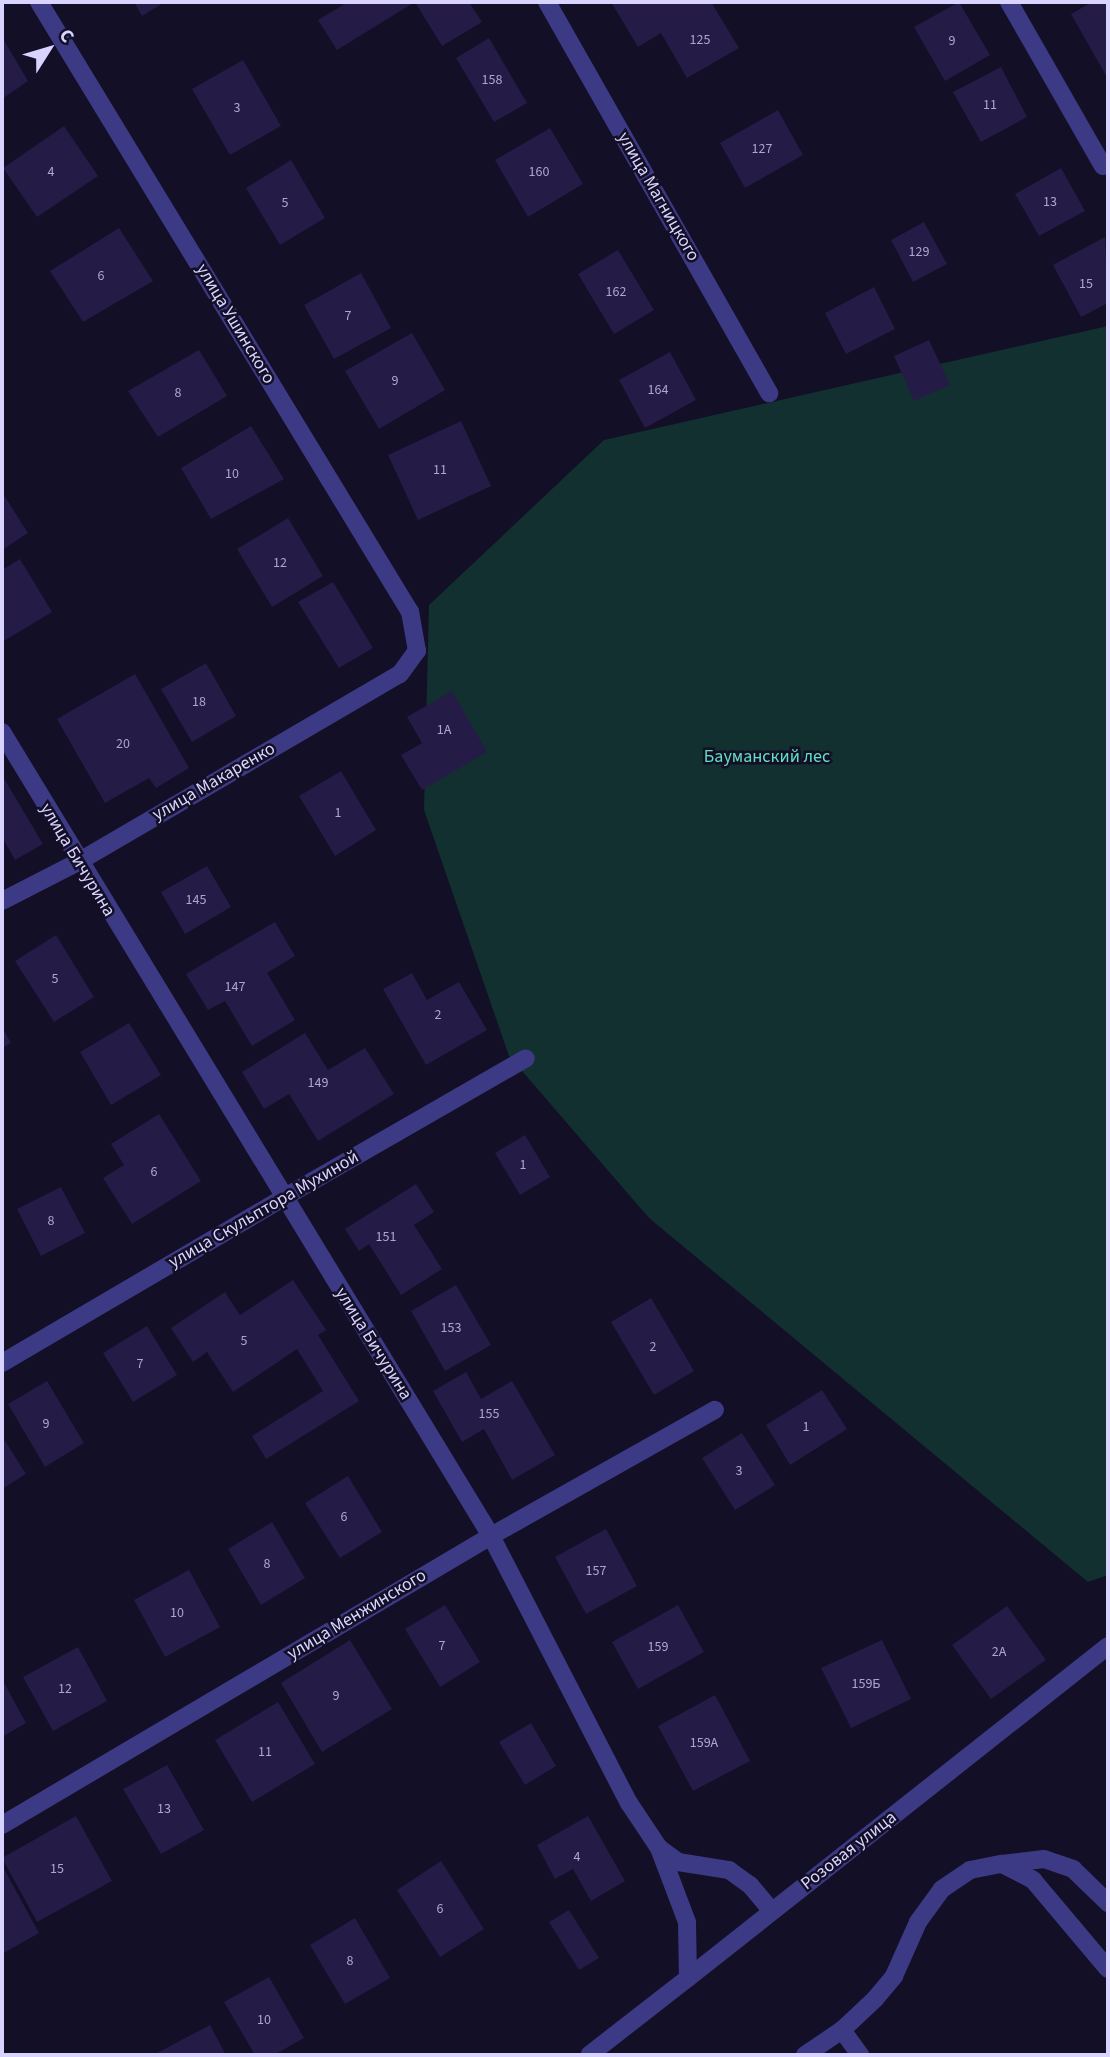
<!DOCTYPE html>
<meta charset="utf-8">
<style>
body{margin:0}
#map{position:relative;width:1110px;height:2057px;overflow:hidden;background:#130f26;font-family:"Source Sans 3",sans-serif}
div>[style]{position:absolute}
.green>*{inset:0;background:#12302f}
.building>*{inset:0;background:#241b47}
.lane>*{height:18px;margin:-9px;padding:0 9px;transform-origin:9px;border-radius:9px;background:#3d3a85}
.street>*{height:18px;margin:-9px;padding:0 9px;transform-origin:9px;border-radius:9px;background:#3d3a85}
span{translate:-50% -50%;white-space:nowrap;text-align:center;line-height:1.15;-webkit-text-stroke:5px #130f26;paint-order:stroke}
.number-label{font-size:14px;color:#aca6d1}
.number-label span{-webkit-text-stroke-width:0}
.street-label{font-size:18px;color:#d9d4ff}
.park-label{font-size:18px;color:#5fe0c0}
.frame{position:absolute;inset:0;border:4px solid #d9d4ff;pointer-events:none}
.north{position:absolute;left:14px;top:14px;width:70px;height:70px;-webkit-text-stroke:5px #130f26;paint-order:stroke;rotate:53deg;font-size:19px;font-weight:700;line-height:28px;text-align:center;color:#d9d4ff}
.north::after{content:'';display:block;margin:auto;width:24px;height:32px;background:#d9d4ff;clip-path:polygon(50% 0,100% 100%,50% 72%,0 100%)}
</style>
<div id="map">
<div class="green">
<i style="clip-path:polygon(1108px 326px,1108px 1575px,1088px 1582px,649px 1218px,509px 1056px,424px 810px,429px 605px,604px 440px)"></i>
</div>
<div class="building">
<i style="clip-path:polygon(134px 2px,165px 2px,142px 16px)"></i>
<i style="clip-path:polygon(348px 2px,415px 2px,337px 50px,318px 20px)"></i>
<i style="clip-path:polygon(415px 2px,469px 2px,482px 22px,442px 46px)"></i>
<i style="clip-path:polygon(611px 2px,711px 2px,739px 48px,687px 78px,661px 33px,638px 47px)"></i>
<i style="clip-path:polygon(959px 2px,990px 55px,945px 81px,914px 27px)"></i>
<i style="clip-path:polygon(1092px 2px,1108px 2px,1108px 79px,1071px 14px)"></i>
<i style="clip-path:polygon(2px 37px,28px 81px,2px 99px)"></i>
<i style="clip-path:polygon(489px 38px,527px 103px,494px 122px,456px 58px)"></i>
<i style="clip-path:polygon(243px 60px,281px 126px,230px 155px,192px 89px)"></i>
<i style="clip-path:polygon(1001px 67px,1027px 117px,981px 142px,953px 92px)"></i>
<i style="clip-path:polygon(778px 110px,803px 155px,745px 188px,720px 143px)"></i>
<i style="clip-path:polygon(64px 126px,98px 176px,37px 217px,3px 168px)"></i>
<i style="clip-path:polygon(550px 128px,583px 184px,528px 217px,495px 160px)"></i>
<i style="clip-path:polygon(291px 160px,325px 218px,280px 245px,246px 188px)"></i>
<i style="clip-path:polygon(1061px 168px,1085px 211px,1039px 236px,1015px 194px)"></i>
<i style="clip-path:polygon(924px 222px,947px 264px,913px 282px,891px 240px)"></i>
<i style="clip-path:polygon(119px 228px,153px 281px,83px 322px,50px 271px)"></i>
<i style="clip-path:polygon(1105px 237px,1108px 303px,1081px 317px,1053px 265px)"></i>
<i style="clip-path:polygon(618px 250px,654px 310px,614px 334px,578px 274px)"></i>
<i style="clip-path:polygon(361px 273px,391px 328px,334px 359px,304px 305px)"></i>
<i style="clip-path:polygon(874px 287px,895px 329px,846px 354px,825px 313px)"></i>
<i style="clip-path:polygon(412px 333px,445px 390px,379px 429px,345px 371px)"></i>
<i style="clip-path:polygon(929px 340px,950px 385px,914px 401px,894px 356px)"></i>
<i style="clip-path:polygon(199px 350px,227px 396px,158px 437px,128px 391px)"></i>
<i style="clip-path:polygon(670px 352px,696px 400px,645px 428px,619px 380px)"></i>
<i style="clip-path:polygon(461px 421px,491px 486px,418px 520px,388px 455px)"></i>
<i style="clip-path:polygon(251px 426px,284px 479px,211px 519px,181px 468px)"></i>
<i style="clip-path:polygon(2px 492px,28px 533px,2px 550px)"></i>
<i style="clip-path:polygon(288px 518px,323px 576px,272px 607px,237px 549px)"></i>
<i style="clip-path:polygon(20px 559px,52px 612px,2px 642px,2px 570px)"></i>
<i style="clip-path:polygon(333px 582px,373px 648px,339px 668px,298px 602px)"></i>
<i style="clip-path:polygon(206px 663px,236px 716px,192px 742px,161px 689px)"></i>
<i style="clip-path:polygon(135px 674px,189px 768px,156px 788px,149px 778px,105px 803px,57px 719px)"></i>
<i style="clip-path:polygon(452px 691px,487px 752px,422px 790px,401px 755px,422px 743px,407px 717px)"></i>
<i style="clip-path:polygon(341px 771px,376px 830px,335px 856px,299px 796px)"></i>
<i style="clip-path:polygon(2px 775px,43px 844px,15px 860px,2px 837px)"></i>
<i style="clip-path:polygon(207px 866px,231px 907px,185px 934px,161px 892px)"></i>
<i style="clip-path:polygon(275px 922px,295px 956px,267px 973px,295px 1020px,252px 1046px,225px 1001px,208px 1010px,186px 974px)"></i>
<i style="clip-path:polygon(56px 935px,94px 997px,54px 1022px,15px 961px)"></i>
<i style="clip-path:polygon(412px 973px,427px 1000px,459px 982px,487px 1030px,426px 1065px,383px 989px)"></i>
<i style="clip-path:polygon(129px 1023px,161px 1075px,111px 1105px,80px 1052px)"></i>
<i style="clip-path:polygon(2px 1027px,11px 1043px,2px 1048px)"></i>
<i style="clip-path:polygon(305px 1033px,328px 1070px,365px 1048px,394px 1094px,318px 1141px,289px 1094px,264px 1109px,242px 1072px)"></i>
<i style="clip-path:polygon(159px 1114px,201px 1181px,132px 1224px,103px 1178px,124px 1165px,111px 1144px)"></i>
<i style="clip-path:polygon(525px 1135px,550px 1177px,520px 1195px,495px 1153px)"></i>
<i style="clip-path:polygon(416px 1184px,434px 1212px,414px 1225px,442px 1269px,401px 1295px,369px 1244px,359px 1251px,345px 1229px)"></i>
<i style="clip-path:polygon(61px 1187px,85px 1233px,41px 1256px,17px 1209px)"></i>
<i style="clip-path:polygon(293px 1280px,326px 1330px,318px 1335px,359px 1401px,266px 1459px,252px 1436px,323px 1391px,297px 1349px,233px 1392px,207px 1352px,193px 1362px,171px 1328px,225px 1292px,240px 1315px)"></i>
<i style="clip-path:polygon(456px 1285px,491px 1345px,445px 1371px,411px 1311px)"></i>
<i style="clip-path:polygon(651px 1298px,694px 1371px,654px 1395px,611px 1322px)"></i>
<i style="clip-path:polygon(147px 1326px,177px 1375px,133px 1402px,103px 1353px)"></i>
<i style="clip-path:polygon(466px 1372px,481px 1399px,512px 1381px,555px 1455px,512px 1480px,484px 1429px,462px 1442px,433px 1391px)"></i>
<i style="clip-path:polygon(47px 1381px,84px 1443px,45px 1467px,8px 1404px)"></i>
<i style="clip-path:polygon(822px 1390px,847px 1429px,790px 1465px,766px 1425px)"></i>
<i style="clip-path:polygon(742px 1433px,775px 1485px,735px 1510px,702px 1458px)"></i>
<i style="clip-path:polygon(2px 1436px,26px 1474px,2px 1489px)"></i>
<i style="clip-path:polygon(348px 1476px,382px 1532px,340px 1558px,305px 1503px)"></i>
<i style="clip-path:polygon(272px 1522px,305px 1578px,261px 1605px,228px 1549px)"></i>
<i style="clip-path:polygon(606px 1529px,637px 1586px,586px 1614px,555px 1557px)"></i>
<i style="clip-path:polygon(189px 1570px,220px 1627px,165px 1657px,134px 1600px)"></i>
<i style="clip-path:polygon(445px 1605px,480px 1662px,440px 1687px,405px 1629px)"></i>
<i style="clip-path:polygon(678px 1605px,704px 1652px,638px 1689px,612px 1642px)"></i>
<i style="clip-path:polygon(1007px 1606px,1046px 1660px,991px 1699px,952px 1645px)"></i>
<i style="clip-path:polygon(350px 1640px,392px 1709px,322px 1752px,281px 1683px)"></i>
<i style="clip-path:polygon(882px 1640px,911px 1699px,851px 1728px,821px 1668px)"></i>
<i style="clip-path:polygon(78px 1647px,107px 1701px,53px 1731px,23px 1677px)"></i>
<i style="clip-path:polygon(2px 1679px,26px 1723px,2px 1737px)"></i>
<i style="clip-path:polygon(715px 1695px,750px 1761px,693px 1791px,658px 1726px)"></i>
<i style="clip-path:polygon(278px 1702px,315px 1764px,252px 1802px,215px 1740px)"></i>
<i style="clip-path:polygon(531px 1723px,556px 1766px,525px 1785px,499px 1742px)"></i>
<i style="clip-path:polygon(167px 1765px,204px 1830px,161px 1854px,123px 1789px)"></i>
<i style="clip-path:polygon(76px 1816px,112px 1881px,37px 1922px,2px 1858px)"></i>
<i style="clip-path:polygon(588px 1816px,625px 1881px,591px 1901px,573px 1869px,555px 1879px,537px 1845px)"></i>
<i style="clip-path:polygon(441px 1861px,484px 1929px,440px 1957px,397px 1890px)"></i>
<i style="clip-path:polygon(2px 1865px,39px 1933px,2px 1954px)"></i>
<i style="clip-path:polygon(569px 1910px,599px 1958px,579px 1970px,549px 1922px)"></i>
<i style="clip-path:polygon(355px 1918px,390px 1978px,345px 2004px,310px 1945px)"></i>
<i style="clip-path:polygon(269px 1977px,304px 2038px,274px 2055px,255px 2055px,224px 2002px)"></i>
<i style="clip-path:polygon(210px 2025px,226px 2055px,153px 2055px)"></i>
</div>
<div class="lane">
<i style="left:1009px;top:2px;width:189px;rotate:60.2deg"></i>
<i style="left:283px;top:1198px;width:280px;rotate:-29.9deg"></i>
<i style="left:491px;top:1536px;width:257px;rotate:-29.4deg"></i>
<i style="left:659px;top:1848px;width:24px;rotate:36deg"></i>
<i style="left:678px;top:1862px;width:52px;rotate:8.9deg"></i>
<i style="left:729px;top:1870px;width:26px;rotate:36deg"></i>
<i style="left:750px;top:1885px;width:34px;rotate:50deg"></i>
<i style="left:1002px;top:1864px;width:42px;rotate:-6.8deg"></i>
<i style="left:1044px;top:1859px;width:31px;rotate:19deg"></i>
<i style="left:1073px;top:1869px;width:49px;rotate:44.2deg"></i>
<i style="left:688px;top:1978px;width:535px;rotate:-38.33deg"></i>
<i style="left:842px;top:2030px;width:31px;rotate:54deg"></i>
<i style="left:805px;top:2055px;width:45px;rotate:-34deg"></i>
<i style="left:842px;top:2030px;width:45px;rotate:-43.2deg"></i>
<i style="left:875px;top:1999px;width:30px;rotate:-50deg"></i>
<i style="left:894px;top:1976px;width:59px;rotate:-66deg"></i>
<i style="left:918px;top:1922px;width:41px;rotate:-54deg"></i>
<i style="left:942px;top:1889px;width:34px;rotate:-34deg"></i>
<i style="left:970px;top:1870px;width:33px;rotate:-11deg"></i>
<i style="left:1002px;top:1864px;width:35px;rotate:27deg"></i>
<i style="left:1033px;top:1880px;width:116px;rotate:49.9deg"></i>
</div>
<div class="street">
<i style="left:547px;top:2px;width:450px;rotate:60.4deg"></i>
<i style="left:2px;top:732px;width:941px;rotate:58.69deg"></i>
<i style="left:491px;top:1536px;width:301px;rotate:62.7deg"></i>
<i style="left:629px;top:1803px;width:54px;rotate:56.3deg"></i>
<i style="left:659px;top:1848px;width:79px;rotate:69.3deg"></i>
<i style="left:687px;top:1922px;width:56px;rotate:89deg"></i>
<i style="left:688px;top:1978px;width:125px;rotate:142.1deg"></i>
<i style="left:2px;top:901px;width:85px;rotate:-27.2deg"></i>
<i style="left:78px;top:862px;width:373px;rotate:-30.3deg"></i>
<i style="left:400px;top:674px;width:29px;rotate:-54deg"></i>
<i style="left:417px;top:651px;width:40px;rotate:-100deg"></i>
<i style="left:410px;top:612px;width:714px;rotate:-121.31deg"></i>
<i style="left:2px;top:1363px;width:326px;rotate:-30.4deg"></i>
<i style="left:2px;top:1825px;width:568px;rotate:-30.58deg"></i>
</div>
<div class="number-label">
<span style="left:700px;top:40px">125</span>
<span style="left:952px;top:41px">9</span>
<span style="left:492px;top:80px">158</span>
<span style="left:990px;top:105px">11</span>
<span style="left:237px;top:108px">3</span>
<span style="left:762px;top:149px">127</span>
<span style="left:51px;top:172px">4</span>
<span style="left:539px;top:172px">160</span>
<span style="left:1050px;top:202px">13</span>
<span style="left:285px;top:203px">5</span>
<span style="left:919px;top:252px">129</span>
<span style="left:101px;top:276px">6</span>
<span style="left:1086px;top:284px">15</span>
<span style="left:616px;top:292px">162</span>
<span style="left:348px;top:316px">7</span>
<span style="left:395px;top:381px">9</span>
<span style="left:658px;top:390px">164</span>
<span style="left:178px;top:393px">8</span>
<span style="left:440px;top:470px">11</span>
<span style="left:232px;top:474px">10</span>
<span style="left:280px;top:563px">12</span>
<span style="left:199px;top:702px">18</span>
<span style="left:444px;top:730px">1А</span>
<span style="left:123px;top:744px">20</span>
<span style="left:338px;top:813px">1</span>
<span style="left:196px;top:900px">145</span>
<span style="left:55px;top:979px">5</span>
<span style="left:235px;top:987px">147</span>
<span style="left:438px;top:1015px">2</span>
<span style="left:318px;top:1083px">149</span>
<span style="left:523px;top:1165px">1</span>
<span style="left:154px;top:1172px">6</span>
<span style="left:51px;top:1221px">8</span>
<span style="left:386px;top:1237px">151</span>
<span style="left:451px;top:1328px">153</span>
<span style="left:244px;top:1341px">5</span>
<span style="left:653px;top:1347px">2</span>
<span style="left:140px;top:1364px">7</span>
<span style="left:489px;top:1414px">155</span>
<span style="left:46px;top:1424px">9</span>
<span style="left:806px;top:1427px">1</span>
<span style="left:739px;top:1471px">3</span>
<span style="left:344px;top:1517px">6</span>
<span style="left:267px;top:1564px">8</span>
<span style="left:596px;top:1571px">157</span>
<span style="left:177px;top:1613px">10</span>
<span style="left:442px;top:1646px">7</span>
<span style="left:658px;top:1647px">159</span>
<span style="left:999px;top:1652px">2А</span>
<span style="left:866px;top:1684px">159Б</span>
<span style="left:65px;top:1689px">12</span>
<span style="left:336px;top:1696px">9</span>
<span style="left:704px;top:1743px">159А</span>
<span style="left:265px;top:1752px">11</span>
<span style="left:164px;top:1809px">13</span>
<span style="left:577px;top:1857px">4</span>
<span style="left:57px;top:1869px">15</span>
<span style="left:440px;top:1909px">6</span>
<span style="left:350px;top:1961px">8</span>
<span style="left:264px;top:2020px">10</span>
</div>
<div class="street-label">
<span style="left:658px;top:197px;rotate:60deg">улица Магницкого</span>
<span style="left:235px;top:324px;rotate:59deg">улица Ушинского</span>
<span style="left:214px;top:782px;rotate:-30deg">улица Макаренко</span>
<span style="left:77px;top:860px;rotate:59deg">улица Бичурина</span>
<span style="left:264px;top:1210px;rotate:-30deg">улица Скульптора Мухиной</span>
<span style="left:373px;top:1344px;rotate:58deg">улица Бичурина</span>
<span style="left:357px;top:1615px;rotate:-31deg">улица Менжинского</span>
<span style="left:849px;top:1851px;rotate:-38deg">Розовая улица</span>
</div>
<div class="park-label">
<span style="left:767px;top:757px">Бауманский лес</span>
</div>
<div class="frame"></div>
<div class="north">С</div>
</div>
